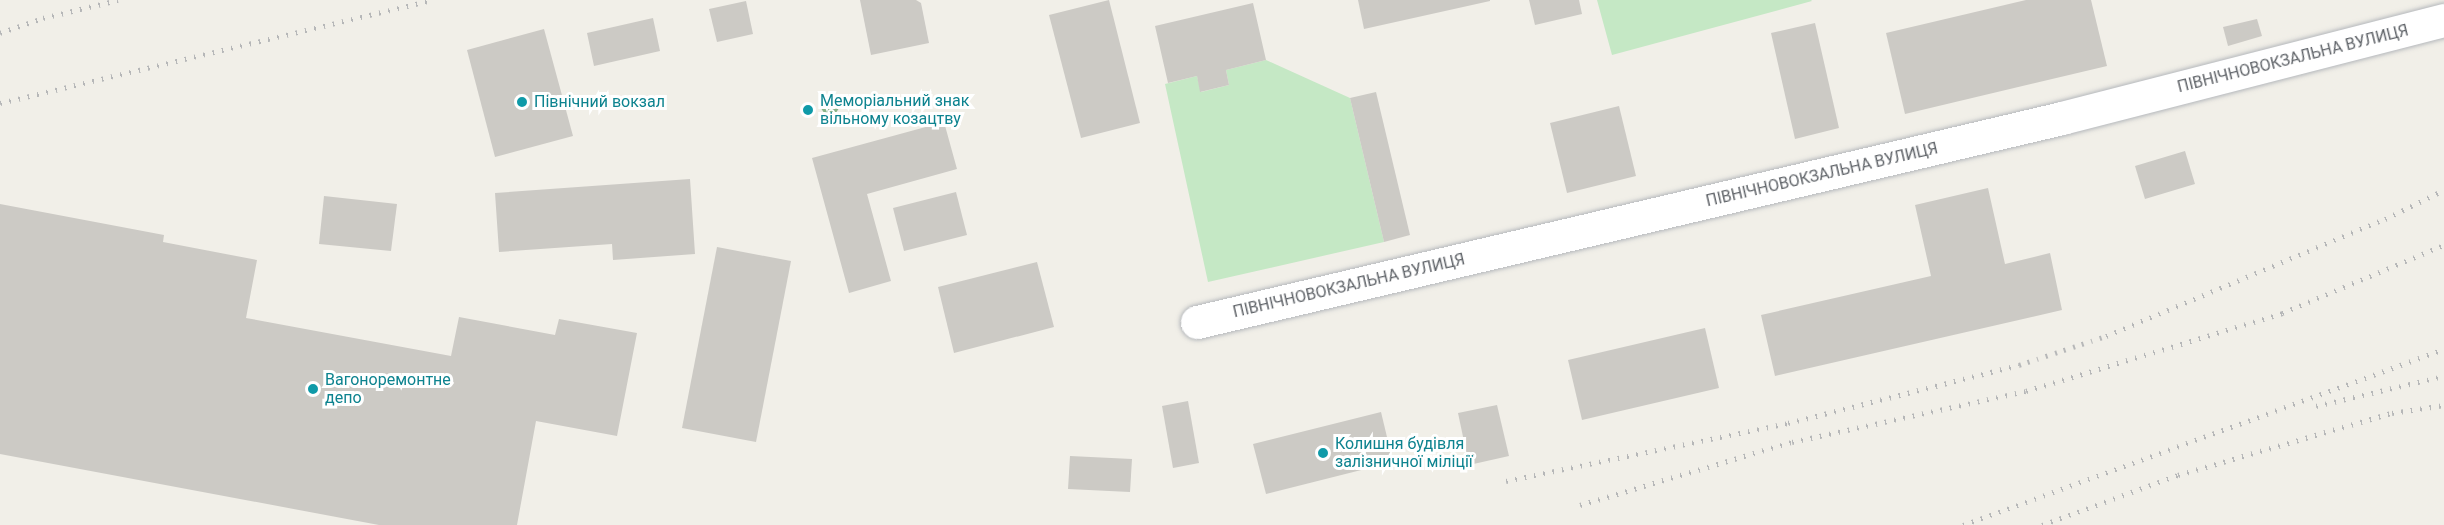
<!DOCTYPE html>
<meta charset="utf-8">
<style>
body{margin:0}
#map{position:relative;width:2444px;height:525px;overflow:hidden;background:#f1efe8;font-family:Roboto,sans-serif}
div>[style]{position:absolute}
.green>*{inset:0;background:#c5e8c5}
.building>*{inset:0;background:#cccac5}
.roads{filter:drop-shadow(0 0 2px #b5b8bc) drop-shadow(0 0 2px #b5b8bc)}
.minor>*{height:33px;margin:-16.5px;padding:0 16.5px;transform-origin:16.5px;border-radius:16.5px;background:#fff}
.rail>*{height:4.5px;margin-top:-2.25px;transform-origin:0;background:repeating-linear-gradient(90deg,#b6b7b8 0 1.5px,transparent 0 9.5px)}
.trees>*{width:18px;height:18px;margin:-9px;border-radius:50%;background:#89b387}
.dots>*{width:16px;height:16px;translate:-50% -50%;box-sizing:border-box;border:3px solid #fff;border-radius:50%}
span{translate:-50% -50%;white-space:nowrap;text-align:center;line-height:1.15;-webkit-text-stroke:6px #fff;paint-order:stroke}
.street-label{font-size:16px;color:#5f6368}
.culture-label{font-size:16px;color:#0d838f}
.left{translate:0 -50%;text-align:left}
</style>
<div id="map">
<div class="green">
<i style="clip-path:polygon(1597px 0,1811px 0,1812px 1px,1612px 55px)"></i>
<i style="clip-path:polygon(1266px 60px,1350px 98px,1384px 242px,1208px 282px,1165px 84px,1197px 76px,1201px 92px,1229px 85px,1226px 70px)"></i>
</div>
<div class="building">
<i style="clip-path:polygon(860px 0,916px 0,921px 3px,929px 43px,871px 55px)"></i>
<i style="clip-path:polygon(1109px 0,1140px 123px,1081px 138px,1049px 15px)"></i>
<i style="clip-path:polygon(1358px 0,1490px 0,1490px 1px,1364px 29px)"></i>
<i style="clip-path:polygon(1529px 0,1579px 0,1582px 14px,1535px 25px)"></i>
<i style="clip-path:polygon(2026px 0,2091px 0,2107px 66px,1905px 114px,1886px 33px)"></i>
<i style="clip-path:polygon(746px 1px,753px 34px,717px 42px,709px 9px)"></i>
<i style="clip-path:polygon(1253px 3px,1266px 60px,1226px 70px,1229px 85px,1200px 92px,1197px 76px,1168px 83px,1155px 26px)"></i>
<i style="clip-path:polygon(653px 18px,660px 51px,594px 66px,587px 33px)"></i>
<i style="clip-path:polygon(2257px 19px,2262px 36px,2228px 46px,2223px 27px)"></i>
<i style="clip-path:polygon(1815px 23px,1839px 128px,1795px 139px,1771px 33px)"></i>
<i style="clip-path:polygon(544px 29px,573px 136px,495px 157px,467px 50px)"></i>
<i style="clip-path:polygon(1376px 92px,1410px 235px,1384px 242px,1350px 98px)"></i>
<i style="clip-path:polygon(1619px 106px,1636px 176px,1567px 193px,1550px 123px)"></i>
<i style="clip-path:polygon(944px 122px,957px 169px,867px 194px,891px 281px,849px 293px,812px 158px)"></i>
<i style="clip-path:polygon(2185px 151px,2195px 184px,2145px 199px,2135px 166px)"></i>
<i style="clip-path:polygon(690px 179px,695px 254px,613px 260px,612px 244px,499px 252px,495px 193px)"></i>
<i style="clip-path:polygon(1988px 188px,2005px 264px,2050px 253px,2062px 310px,1775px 376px,1761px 315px,1931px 276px,1915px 205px)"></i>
<i style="clip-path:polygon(956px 192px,967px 235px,904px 251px,893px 208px)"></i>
<i style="clip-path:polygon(324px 196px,397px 204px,391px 251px,319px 244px)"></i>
<i style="clip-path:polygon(0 204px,164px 235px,163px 242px,257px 260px,246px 318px,451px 356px,459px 317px,555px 335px,559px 319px,637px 333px,617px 436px,536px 421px,517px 525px,379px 525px,0 454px)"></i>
<i style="clip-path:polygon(717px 247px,791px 261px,756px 442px,682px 428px)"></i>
<i style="clip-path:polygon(1037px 262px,1054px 327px,954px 353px,938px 287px)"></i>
<i style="clip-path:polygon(1705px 328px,1719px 388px,1582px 420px,1568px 360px)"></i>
<i style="clip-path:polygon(1188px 401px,1199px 463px,1173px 468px,1162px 406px)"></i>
<i style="clip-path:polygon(1497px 405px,1509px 456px,1469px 465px,1458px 413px)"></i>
<i style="clip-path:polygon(1381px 412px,1393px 462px,1266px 494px,1253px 444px)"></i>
<i style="clip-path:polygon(1070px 456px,1132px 459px,1130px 492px,1068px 489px)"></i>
</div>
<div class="roads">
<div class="minor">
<i style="left:1197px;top:322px;width:889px;rotate:-13.27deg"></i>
<i style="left:2062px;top:118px;width:394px;rotate:-14.4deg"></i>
</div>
</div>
<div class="rail">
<i style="left:0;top:33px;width:46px;rotate:-19.2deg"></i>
<i style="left:43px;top:18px;width:77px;rotate:-13.5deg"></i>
<i style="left:0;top:103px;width:446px;rotate:-13.4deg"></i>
<i style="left:2316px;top:406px;width:131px;rotate:-13.2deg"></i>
<i style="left:1506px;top:481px;width:288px;rotate:-11.6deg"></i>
<i style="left:1788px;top:423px;width:238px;rotate:-14.1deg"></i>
<i style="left:2019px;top:365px;width:92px;rotate:-18.4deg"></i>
<i style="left:2106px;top:336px;width:303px;rotate:-22.8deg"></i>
<i style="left:2385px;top:219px;width:66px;rotate:-26.2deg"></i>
<i style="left:1580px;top:505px;width:221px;rotate:-16.6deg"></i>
<i style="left:1792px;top:442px;width:239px;rotate:-12.3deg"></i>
<i style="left:2026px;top:391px;width:268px;rotate:-16.9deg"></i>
<i style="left:2282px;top:313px;width:176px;rotate:-22.8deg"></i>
<i style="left:1963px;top:525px;width:512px;rotate:-20.1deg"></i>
<i style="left:2042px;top:525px;width:145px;rotate:-20.2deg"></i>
<i style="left:2178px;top:475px;width:223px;rotate:-16.2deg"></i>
<i style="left:2392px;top:413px;width:53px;rotate:-8.7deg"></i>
</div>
<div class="trees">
<i style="left:830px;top:106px"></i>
</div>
<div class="dots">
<i style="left:522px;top:102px;background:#0f9aa8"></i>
<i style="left:808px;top:110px;background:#0f9aa8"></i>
<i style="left:313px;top:389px;background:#0f9aa8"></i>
<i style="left:1323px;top:453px;background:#0f9aa8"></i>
</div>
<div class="street-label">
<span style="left:2293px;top:59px;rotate:-14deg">ПІВНІЧНОВОКЗАЛЬНА ВУЛИЦЯ</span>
<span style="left:1822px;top:175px;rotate:-13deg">ПІВНІЧНОВОКЗАЛЬНА ВУЛИЦЯ</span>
<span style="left:1349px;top:286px;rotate:-13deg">ПІВНІЧНОВОКЗАЛЬНА ВУЛИЦЯ</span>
</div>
<div class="culture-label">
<span class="left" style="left:820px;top:110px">Меморіальний знак<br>вільному козацтву</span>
<span class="left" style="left:534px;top:102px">Північний вокзал</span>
<span class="left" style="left:325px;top:389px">Вагоноремонтне<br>депо</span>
<span class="left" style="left:1335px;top:453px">Колишня будівля<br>залізничної міліції</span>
</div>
</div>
